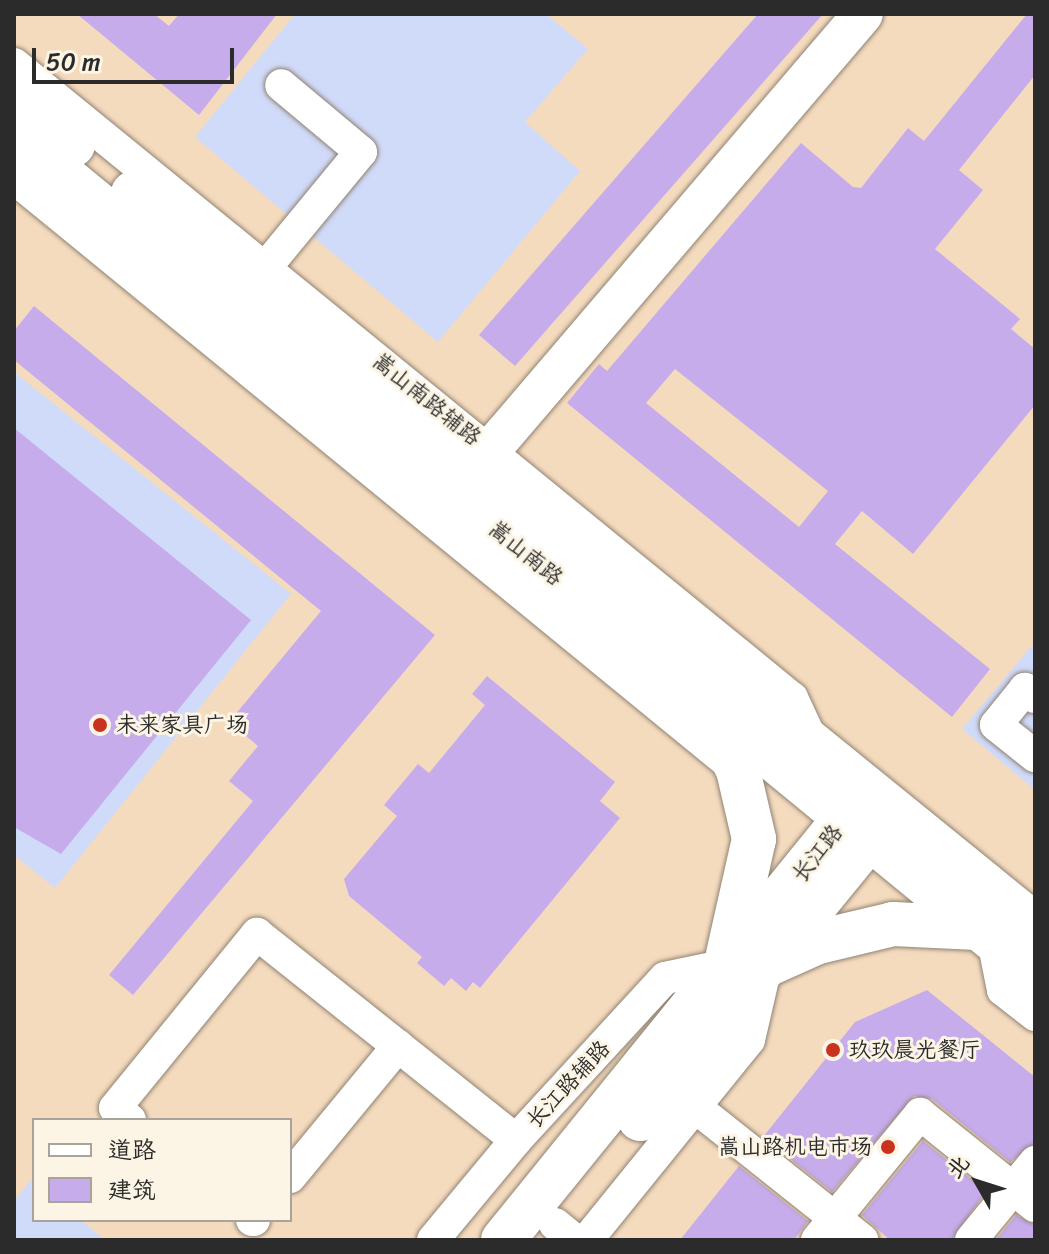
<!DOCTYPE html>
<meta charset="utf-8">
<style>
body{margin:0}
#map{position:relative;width:1049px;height:1254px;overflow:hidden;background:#f5dbbe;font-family:Sriracha,"LXGW WenKai TC",sans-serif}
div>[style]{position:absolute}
.built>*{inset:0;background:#d0daf9}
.building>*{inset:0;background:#c7acec}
.roads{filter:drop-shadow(0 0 2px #908374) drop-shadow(0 0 2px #908374)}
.minor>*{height:32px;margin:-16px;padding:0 16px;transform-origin:16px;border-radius:16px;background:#fff}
.tertiary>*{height:40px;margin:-20px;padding:0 20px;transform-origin:20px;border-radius:20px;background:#fff}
.secondary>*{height:44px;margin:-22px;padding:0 22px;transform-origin:22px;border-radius:22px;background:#fff}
.dots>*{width:22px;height:22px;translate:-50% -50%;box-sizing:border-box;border:4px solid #fcf5e5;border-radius:50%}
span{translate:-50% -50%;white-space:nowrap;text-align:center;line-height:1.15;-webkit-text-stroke:6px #fcf5e5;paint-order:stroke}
.street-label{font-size:22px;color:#2b2b2b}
.poi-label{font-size:22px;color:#2b2b2b}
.left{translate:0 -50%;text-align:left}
.right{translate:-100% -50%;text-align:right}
.frame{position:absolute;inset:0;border:16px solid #2b2b2b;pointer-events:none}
.legend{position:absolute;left:32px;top:1118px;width:260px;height:104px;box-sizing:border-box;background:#fcf5e5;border:2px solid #a8a49b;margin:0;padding:10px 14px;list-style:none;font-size:24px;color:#2b2b2b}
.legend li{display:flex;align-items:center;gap:16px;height:40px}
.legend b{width:40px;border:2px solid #a8a49b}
.north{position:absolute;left:937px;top:1142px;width:80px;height:80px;-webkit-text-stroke:6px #fcf5e5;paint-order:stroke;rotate:309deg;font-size:22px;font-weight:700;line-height:32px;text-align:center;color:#2b2b2b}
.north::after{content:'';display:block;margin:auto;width:28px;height:36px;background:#2b2b2b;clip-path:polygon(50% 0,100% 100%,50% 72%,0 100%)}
.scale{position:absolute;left:32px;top:48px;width:202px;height:36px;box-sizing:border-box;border:4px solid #2b2b2b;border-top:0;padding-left:10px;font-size:24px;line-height:28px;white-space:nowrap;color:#2b2b2b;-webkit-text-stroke:6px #fcf5e5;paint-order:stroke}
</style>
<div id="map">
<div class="built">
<i style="clip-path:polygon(295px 14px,546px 14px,588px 49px,525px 122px,580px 171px,438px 342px,195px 137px)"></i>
<i style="clip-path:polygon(14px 372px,291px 594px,55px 888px,14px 855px)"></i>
<i style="clip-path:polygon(1035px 642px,1035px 790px,962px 729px)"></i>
<i style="clip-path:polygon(31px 1180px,34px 1220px,81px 1220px,105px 1240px,14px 1240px,14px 1201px)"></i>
</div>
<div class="building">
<i style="clip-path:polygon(77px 14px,154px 14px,169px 26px,179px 14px,277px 14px,199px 115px)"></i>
<i style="clip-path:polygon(758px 14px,823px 14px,515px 366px,479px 335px)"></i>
<i style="clip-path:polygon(evenodd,1027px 14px,1035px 14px,1035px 75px,959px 170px,983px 190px,935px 249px,1020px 319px,1011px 329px,1035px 349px,1035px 405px,913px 554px,862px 511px,835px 544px,990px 669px,952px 717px,567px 403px,599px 364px,607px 371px,801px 143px,853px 187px,861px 188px,908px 128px,924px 141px,1027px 14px,675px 369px,828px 491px,799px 527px,646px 403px,675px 369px)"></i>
<i style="clip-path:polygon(34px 306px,435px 635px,133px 995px,109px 975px,253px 801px,229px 781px,258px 746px,229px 722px,321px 611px,14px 360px,14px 331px)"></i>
<i style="clip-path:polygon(14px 428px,251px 620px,61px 854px,14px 827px)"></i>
<i style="clip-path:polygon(487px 676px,615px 782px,600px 801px,620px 818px,480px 988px,473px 982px,466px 991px,451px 978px,444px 986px,417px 963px,422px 957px,349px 896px,344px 879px,397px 816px,384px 805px,418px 764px,429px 773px,485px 705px,472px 694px)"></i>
<i style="clip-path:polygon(927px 990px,1035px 1077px,1035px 1143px,1010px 1162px,932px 1099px,914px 1096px,832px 1192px,763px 1137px,855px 1022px)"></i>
<i style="clip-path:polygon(923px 1141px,986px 1191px,952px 1240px,890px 1240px,862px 1215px)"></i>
<i style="clip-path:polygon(739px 1166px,808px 1221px,794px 1240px,680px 1240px)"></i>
<i style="clip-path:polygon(1016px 1215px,1035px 1225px,1035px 1240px,996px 1240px)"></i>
</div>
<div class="roads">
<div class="minor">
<i style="left:14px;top:64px;width:1004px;rotate:39.18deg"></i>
<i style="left:792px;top:698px;width:45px;rotate:65.1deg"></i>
<i style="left:14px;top:178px;width:925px;rotate:39.3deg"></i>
<i style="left:252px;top:284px;width:171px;rotate:-50.5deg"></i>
<i style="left:361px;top:152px;width:104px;rotate:-140.1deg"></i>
<i style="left:1035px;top:697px;width:13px;rotate:-141deg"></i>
<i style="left:1025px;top:689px;width:46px;rotate:128.9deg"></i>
<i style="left:996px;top:725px;width:50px;rotate:38.5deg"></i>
<i style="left:993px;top:940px;width:51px;rotate:78.7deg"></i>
<i style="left:1003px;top:990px;width:41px;rotate:38deg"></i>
<i style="left:680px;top:1095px;width:233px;rotate:38.5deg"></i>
<i style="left:130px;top:1120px;width:19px;rotate:-141deg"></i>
<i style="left:115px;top:1108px;width:225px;rotate:-50.8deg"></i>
<i style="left:257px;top:934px;width:331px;rotate:38.5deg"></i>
<i style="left:290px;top:1177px;width:170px;rotate:-50.5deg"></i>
<i style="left:252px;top:1220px;width:2px"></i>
<i style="left:555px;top:1224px;width:26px;rotate:39deg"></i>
<i style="left:433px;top:1240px;width:130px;rotate:-50.3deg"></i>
<i style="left:516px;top:1140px;width:220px;rotate:-47.4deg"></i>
<i style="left:665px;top:978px;width:62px;rotate:-12deg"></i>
<i style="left:587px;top:1240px;width:257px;rotate:-51deg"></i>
<i style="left:749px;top:1040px;width:72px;rotate:-77.1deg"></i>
<i style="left:817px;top:1240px;width:163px;rotate:-50.7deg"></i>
<i style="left:920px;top:1114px;width:147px;rotate:38.7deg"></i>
<i style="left:971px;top:1240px;width:101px;rotate:-50.6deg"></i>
</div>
<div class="tertiary">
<i style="left:453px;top:494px;width:631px;rotate:-49.5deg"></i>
</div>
<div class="secondary">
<i style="left:14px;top:97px;width:76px;rotate:39.1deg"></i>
<i style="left:14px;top:135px;width:1321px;rotate:39.41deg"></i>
<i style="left:133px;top:193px;width:1162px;rotate:39.06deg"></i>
<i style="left:710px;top:714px;width:63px;rotate:63.4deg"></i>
<i style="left:738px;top:770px;width:71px;rotate:76.9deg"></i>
<i style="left:754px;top:839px;width:118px;rotate:102.7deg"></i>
<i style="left:771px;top:963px;width:51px;rotate:-24.1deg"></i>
<i style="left:818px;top:942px;width:77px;rotate:-13.5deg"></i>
<i style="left:893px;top:924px;width:84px;rotate:2.7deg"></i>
<i style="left:640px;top:1119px;width:363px;rotate:-50.7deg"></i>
<i style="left:870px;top:838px;width:28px;rotate:-73deg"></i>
<i style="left:503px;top:1240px;width:543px;rotate:-50.98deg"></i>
<i style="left:845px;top:818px;width:30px;rotate:-26deg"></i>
</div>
</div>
<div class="dots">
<i style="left:100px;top:725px;background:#c8321e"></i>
<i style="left:833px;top:1050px;background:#c8321e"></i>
<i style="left:888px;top:1147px;background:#c8321e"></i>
</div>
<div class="street-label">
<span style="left:427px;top:399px;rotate:39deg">嵩山南路辅路</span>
<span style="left:526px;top:553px;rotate:39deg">嵩山南路</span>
<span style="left:817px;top:853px;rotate:-51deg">长江路</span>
<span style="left:568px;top:1084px;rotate:-47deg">长江路辅路</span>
</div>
<div class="poi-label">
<span class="left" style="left:116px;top:725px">未来家具广场</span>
<span class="left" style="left:849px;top:1050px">玖玖晨光餐厅</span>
<span class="right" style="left:872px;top:1147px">嵩山路机电市场</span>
</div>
<div class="frame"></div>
<ul class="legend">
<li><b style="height:10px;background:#fff"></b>道路</li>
<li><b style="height:22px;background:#c7acec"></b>建筑</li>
</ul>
<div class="north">北</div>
<div class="scale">50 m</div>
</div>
